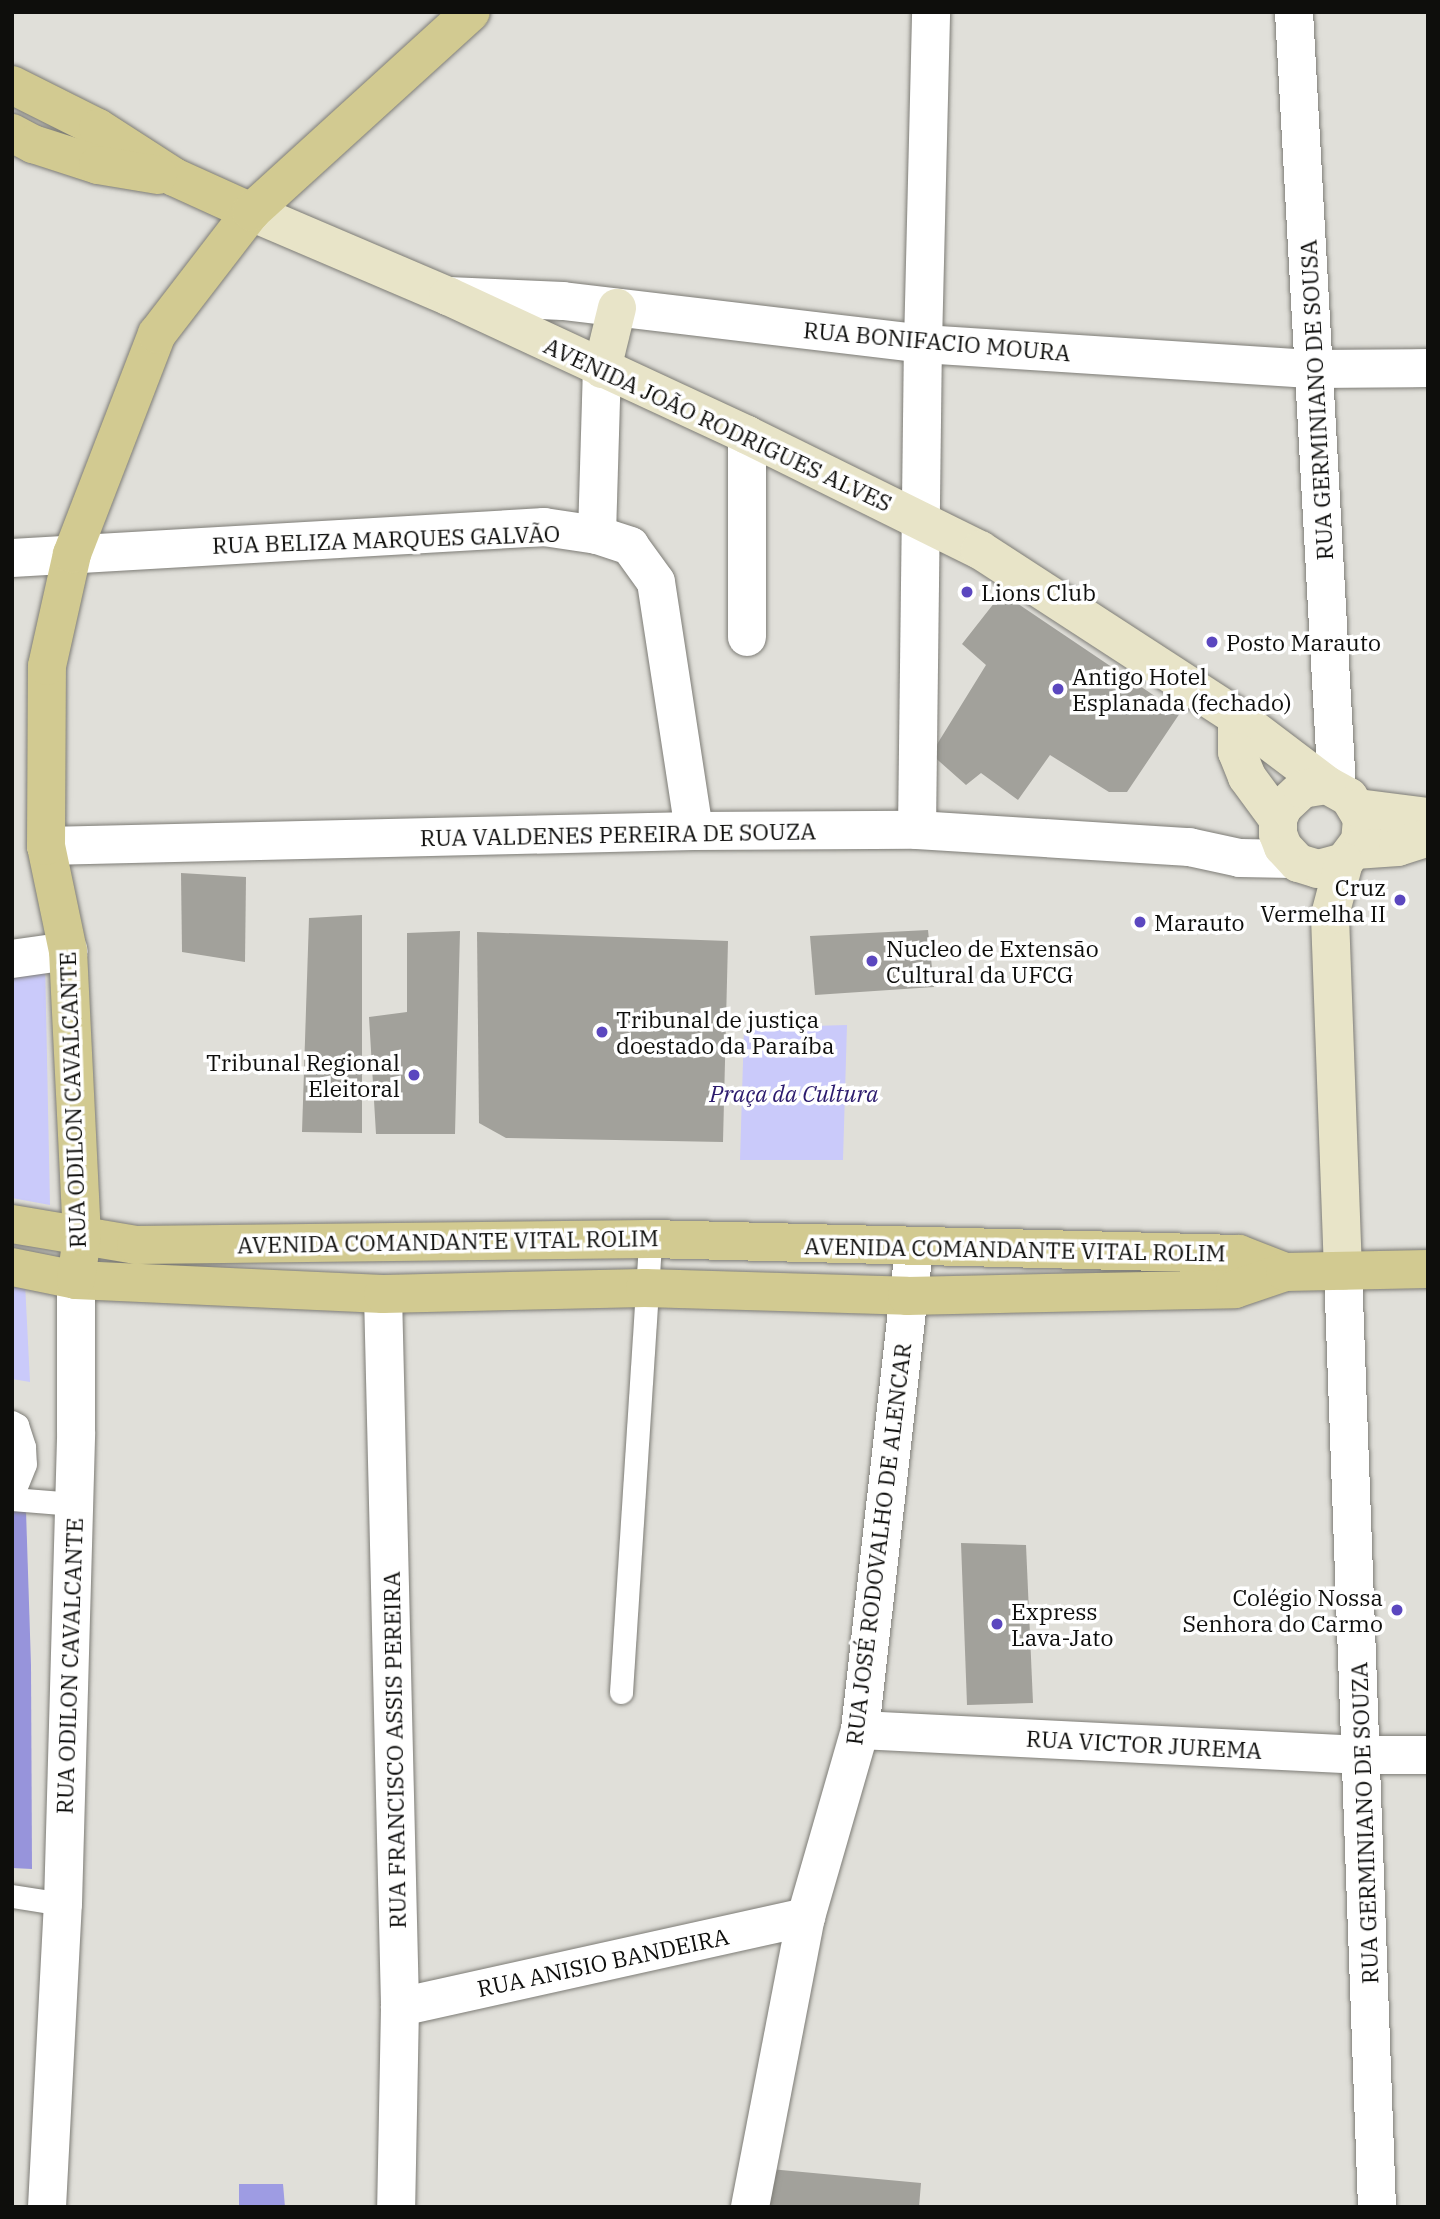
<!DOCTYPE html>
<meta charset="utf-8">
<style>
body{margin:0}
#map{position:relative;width:1440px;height:2219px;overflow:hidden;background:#e0dfd9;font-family:"IBM Plex Serif",serif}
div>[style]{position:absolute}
.green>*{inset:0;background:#cacafa}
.forest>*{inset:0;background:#9794db}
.water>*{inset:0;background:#9e9ce3}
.building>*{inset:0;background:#a2a19b}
.roads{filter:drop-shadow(0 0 2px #7d7c76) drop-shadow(0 0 2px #7d7c76)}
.service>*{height:23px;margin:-11.5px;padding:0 11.5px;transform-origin:11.5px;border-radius:11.5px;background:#fff}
.minor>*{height:38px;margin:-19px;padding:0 19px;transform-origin:19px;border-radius:19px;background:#fff}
.secondary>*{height:38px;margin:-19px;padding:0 19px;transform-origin:19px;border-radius:19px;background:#e8e4c8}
.primary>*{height:38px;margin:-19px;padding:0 19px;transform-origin:19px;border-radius:19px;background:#d2ca91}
.dots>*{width:19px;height:19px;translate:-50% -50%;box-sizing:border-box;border:4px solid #fff;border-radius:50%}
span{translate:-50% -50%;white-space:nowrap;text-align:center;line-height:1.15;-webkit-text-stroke:7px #fff;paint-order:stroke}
.street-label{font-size:23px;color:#0e0e0c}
.poi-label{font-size:23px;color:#0e0e0c}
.left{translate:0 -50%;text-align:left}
.right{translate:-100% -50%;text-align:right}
.park-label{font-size:23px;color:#2c1b6d;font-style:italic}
.frame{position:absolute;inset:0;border:14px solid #0e0e0c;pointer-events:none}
</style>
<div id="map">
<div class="green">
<i style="clip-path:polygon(45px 959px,50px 1205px,12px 1198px,12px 966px)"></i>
<i style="clip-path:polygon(847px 1025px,843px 1160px,740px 1160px,744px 1028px)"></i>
<i style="clip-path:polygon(12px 1281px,25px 1283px,30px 1382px,12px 1379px)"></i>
</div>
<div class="forest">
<i style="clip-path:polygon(12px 1511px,26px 1511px,31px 1665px,32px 1869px,12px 1868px)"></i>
</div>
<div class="water">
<i style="clip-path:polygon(239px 2184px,283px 2184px,285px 2207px,239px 2207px)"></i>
</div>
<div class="building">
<i style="clip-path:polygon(1002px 593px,1180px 713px,1127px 792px,1109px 792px,1050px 755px,1018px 800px,981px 773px,966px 785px,931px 754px,986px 665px,962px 644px)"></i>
<i style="clip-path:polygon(181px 873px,246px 877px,245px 962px,182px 952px)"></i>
<i style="clip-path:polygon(362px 915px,362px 1133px,302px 1132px,309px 918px)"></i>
<i style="clip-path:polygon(928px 930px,934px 987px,815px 995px,810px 936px)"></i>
<i style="clip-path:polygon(460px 931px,455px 1134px,376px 1134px,369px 1017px,407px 1012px,407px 933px)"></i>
<i style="clip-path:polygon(477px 932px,728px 941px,723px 1142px,506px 1138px,479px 1123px)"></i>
<i style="clip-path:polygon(961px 1543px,1026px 1545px,1033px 1703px,967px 1705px)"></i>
<i style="clip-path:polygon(770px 2169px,921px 2183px,919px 2207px,764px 2207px)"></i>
</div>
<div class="roads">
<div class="service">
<i style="left:12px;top:1422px;width:6px;rotate:31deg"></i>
<i style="left:17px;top:1425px;width:23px;rotate:72deg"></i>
<i style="left:24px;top:1447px;width:17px;rotate:87deg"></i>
<i style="left:25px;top:1464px;width:35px;rotate:112deg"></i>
<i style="left:12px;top:1499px;width:62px;rotate:4.6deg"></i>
<i style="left:621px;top:1692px;width:454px;rotate:-86.3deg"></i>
<i style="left:12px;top:1896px;width:52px;rotate:8.9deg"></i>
</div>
<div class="minor">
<i style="left:1294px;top:12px;width:777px;rotate:86.83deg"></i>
<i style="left:448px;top:296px;width:115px;rotate:2.5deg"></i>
<i style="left:563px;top:301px;width:363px;rotate:6.8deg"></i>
<i style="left:923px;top:344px;width:392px;rotate:3.7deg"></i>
<i style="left:1314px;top:369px;width:114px;rotate:-0.5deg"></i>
<i style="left:597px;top:535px;width:166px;rotate:-88.3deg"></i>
<i style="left:12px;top:558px;width:533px;rotate:-3.33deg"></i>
<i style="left:544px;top:527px;width:54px;rotate:8.6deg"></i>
<i style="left:597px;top:535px;width:35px;rotate:18deg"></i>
<i style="left:630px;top:546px;width:44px;rotate:54.2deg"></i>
<i style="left:656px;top:582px;width:252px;rotate:81.3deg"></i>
<i style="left:747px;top:637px;width:202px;rotate:-90deg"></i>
<i style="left:917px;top:830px;width:486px;rotate:-89.3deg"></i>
<i style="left:923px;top:344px;width:332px;rotate:-88.6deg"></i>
<i style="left:46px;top:846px;width:648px;rotate:-1.33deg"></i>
<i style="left:694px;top:831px;width:223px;rotate:-0.3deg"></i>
<i style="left:917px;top:830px;width:273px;rotate:3.6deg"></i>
<i style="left:1189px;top:847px;width:52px;rotate:12.2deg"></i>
<i style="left:1240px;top:858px;width:52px;rotate:1.1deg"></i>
<i style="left:12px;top:959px;width:57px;rotate:-8.1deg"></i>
<i style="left:1343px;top:1271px;width:937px;rotate:87.92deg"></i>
<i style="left:383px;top:1294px;width:713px;rotate:88.63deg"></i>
<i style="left:400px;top:2007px;width:200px;rotate:91.1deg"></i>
<i style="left:860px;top:1730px;width:503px;rotate:2.85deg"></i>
<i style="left:1362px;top:1755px;width:66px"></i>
<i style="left:400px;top:2007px;width:416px;rotate:-12.5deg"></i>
<i style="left:47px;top:2207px;width:303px;rotate:-87deg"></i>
<i style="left:63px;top:1904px;width:472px;rotate:-88.4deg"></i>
<i style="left:76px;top:1432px;width:152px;rotate:-90deg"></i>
<i style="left:750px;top:2207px;width:295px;rotate:-79.1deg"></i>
<i style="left:806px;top:1917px;width:195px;rotate:-73.9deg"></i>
<i style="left:860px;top:1730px;width:486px;rotate:-83.6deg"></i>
</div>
<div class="secondary">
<i style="left:251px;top:212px;width:214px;rotate:23.1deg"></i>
<i style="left:448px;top:296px;width:330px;rotate:24.9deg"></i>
<i style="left:747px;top:435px;width:260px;rotate:26.3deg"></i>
<i style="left:980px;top:550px;width:306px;rotate:33deg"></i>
<i style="left:1237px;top:717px;width:113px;rotate:37.1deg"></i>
<i style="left:1327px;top:785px;width:25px;rotate:29deg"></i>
<i style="left:1349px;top:797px;width:26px;rotate:59deg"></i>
<i style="left:1362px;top:819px;width:22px;rotate:95deg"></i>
<i style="left:1360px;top:841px;width:26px;rotate:127deg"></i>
<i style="left:1344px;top:862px;width:27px;rotate:165deg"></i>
<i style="left:1318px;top:869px;width:21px;rotate:-163deg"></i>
<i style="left:1298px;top:863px;width:22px;rotate:-133deg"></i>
<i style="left:1283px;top:847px;width:14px;rotate:-111deg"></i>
<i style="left:1278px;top:834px;width:15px;rotate:-90deg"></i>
<i style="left:1278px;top:819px;width:13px;rotate:-67deg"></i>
<i style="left:1283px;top:807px;width:26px;rotate:-43deg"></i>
<i style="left:1302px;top:789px;width:25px;rotate:-9deg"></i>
<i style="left:602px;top:369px;width:63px;rotate:-76.2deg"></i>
<i style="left:1237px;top:717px;width:35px;rotate:90deg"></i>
<i style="left:1237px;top:752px;width:27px;rotate:68deg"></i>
<i style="left:1247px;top:777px;width:52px;rotate:53.6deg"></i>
<i style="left:1358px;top:808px;width:71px;rotate:7.3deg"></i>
<i style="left:1355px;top:850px;width:43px;rotate:-4deg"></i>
<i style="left:1398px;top:847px;width:32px;rotate:-18deg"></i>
<i style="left:1343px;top:1271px;width:356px;rotate:-92.1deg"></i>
<i style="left:1330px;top:915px;width:55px;rotate:-75.2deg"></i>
</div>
<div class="primary">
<i style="left:12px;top:85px;width:96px;rotate:26.6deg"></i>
<i style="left:98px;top:128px;width:90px;rotate:32.8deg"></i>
<i style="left:174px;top:177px;width:85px;rotate:24.4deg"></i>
<i style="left:12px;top:133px;width:24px;rotate:28deg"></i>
<i style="left:33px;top:144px;width:68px;rotate:17.9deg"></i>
<i style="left:98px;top:165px;width:61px;rotate:9.5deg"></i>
<i style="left:12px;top:1224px;width:126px;rotate:9.6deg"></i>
<i style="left:136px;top:1245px;width:514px;rotate:-0.67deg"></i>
<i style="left:650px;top:1239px;width:589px;rotate:1.46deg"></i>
<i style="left:1239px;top:1254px;width:49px;rotate:21.4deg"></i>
<i style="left:12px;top:1267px;width:65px;rotate:11.5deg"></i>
<i style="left:76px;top:1280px;width:307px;rotate:2.6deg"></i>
<i style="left:383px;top:1294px;width:262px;rotate:-1.3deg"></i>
<i style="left:645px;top:1288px;width:262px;rotate:1.7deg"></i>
<i style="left:907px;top:1296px;width:328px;rotate:-1.2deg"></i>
<i style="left:1235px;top:1289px;width:53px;rotate:-18.8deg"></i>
<i style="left:1285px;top:1272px;width:143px;rotate:-1.2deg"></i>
<i style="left:76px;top:1280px;width:43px;rotate:-82.1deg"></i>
<i style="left:82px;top:1237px;width:286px;rotate:-92.8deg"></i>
<i style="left:68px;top:951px;width:107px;rotate:-101.8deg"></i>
<i style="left:46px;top:846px;width:180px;rotate:-89.7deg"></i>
<i style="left:47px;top:666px;width:115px;rotate:-77.4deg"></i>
<i style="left:72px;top:554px;width:236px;rotate:-68.9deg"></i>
<i style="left:157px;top:334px;width:154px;rotate:-52.4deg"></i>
<i style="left:251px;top:212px;width:297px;rotate:-42.3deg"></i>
</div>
</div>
<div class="dots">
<i style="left:967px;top:592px;background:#5b47bf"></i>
<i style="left:1212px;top:642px;background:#5b47bf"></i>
<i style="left:1058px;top:689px;background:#5b47bf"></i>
<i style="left:1400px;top:900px;background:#5b47bf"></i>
<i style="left:1140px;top:922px;background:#5b47bf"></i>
<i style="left:872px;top:961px;background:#5b47bf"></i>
<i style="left:602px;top:1032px;background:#5b47bf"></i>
<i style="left:414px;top:1075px;background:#5b47bf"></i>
<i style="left:1397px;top:1610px;background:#5b47bf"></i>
<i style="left:997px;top:1624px;background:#5b47bf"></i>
</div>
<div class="street-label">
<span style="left:937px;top:341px;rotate:5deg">RUA BONIFACIO MOURA</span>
<span style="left:1316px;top:400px;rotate:-93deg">RUA GERMINIANO DE SOUSA</span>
<span style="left:718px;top:424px;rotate:25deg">AVENIDA JOÃO RODRIGUES ALVES</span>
<span style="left:386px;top:539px;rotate:-2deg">RUA BELIZA MARQUES GALVÃO</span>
<span style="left:618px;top:834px;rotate:-1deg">RUA VALDENES PEREIRA DE SOUZA</span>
<span style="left:72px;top:1100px;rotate:-92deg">RUA ODILON CAVALCANTE</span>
<span style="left:448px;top:1241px;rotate:-1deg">AVENIDA COMANDANTE VITAL ROLIM</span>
<span style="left:1015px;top:1249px;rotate:1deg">AVENIDA COMANDANTE VITAL ROLIM</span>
<span style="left:878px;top:1544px;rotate:-83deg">RUA JOSÉ RODOVALHO DE ALENCAR</span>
<span style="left:69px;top:1666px;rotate:-88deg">RUA ODILON CAVALCANTE</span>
<span style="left:1144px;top:1744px;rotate:3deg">RUA VICTOR JUREMA</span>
<span style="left:394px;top:1750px;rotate:-91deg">RUA FRANCISCO ASSIS PEREIRA</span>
<span style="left:1364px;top:1823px;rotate:-92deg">RUA GERMINIANO DE SOUZA</span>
<span style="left:603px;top:1962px;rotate:-12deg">RUA ANISIO BANDEIRA</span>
</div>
<div class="poi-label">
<span class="left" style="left:981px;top:592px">Lions Club</span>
<span class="left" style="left:1226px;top:642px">Posto Marauto</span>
<span class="left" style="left:1072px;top:689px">Antigo Hotel<br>Esplanada (fechado)</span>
<span class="right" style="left:1386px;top:900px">Cruz<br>Vermelha II</span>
<span class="left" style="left:1154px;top:922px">Marauto</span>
<span class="left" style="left:886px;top:961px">Nucleo de Extensão<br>Cultural da UFCG</span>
<span class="left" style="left:616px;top:1032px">Tribunal de justiça<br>doestado da Paraíba</span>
<span class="right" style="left:400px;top:1075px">Tribunal Regional<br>Eleitoral</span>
<span class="right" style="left:1383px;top:1610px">Colégio Nossa<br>Senhora do Carmo</span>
<span class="left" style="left:1011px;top:1624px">Express<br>Lava-Jato</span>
</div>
<div class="park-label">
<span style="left:794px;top:1093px">Praça da Cultura</span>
</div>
<div class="frame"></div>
</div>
